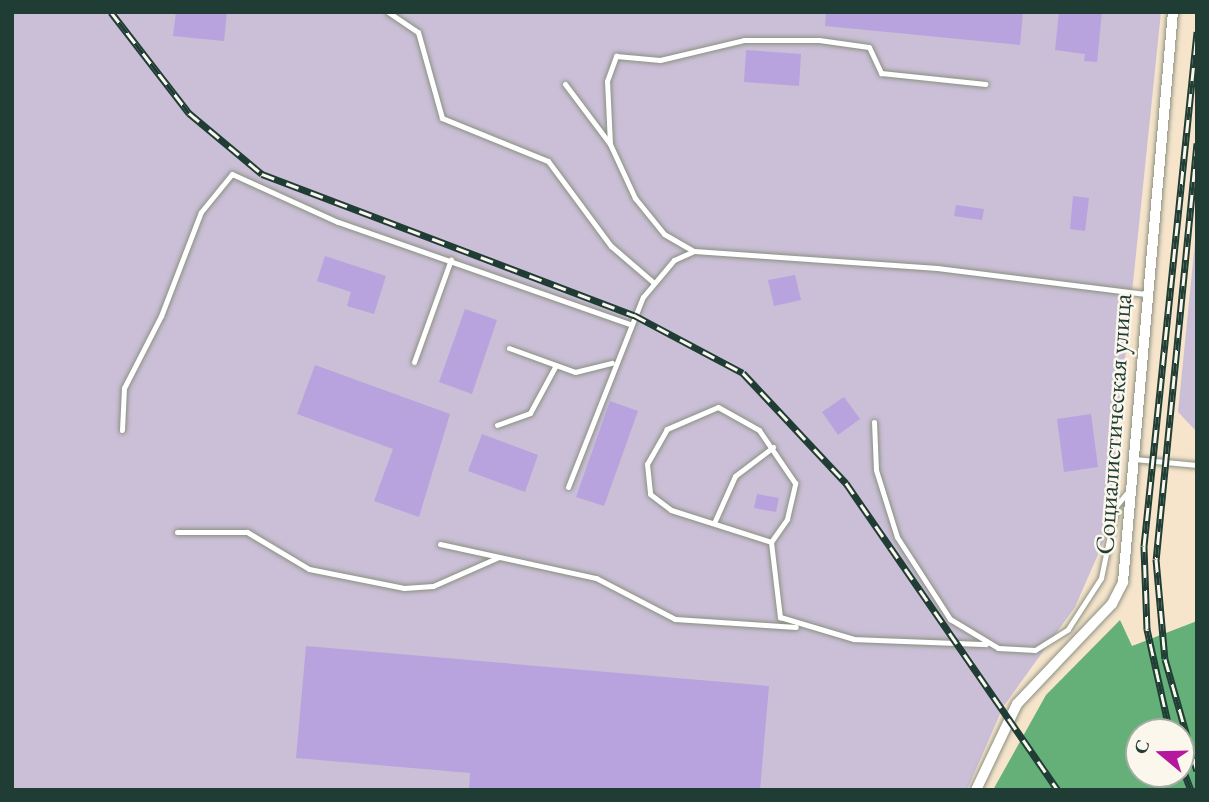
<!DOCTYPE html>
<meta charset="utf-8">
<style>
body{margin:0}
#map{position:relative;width:1209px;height:802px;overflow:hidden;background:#f6e4cb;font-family:"EB Garamond",serif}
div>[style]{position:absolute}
.industrial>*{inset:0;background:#cabfd6}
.forest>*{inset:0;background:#64b078}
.building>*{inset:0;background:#b8a3de}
.roads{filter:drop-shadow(0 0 2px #8a9080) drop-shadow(0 0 2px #8a9080)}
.lane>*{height:5px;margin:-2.5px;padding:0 2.5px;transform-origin:2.5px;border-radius:2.5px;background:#fff}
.street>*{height:10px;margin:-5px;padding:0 5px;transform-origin:5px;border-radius:5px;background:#fff}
.rail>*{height:7px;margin-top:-3.5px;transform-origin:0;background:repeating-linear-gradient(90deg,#fbf7ec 0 13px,#1f3d34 0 26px);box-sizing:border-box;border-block:2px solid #1f3d34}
span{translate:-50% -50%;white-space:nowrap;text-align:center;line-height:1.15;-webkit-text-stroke:5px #fbf7ec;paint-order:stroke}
.street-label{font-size:26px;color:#1f3d34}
.frame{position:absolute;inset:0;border:14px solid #1f3d34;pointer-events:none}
.north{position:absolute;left:1125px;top:718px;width:70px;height:70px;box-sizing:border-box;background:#fbf7ec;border:2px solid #a3ada2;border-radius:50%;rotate:289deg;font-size:19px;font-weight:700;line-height:28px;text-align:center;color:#1f3d34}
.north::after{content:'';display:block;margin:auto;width:24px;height:32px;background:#b5179e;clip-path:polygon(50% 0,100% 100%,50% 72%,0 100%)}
</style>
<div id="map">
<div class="industrial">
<i style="clip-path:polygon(12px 12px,1161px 12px,1107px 534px,1075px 607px,1003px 707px,967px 790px,12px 790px)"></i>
<i style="clip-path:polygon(1197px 222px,1197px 432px,1178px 412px)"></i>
</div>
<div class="forest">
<i style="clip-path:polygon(evenodd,1120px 620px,1132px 646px,1197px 621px,1197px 790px,993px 790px,1046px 695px,1120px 620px,1139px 732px,1181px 732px,1181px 774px,1139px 774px,1139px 732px)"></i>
</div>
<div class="building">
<i style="clip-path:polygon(176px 12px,227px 12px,224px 41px,173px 36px)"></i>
<i style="clip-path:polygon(826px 12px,1023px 12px,1020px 45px,825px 26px)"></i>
<i style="clip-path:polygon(1059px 12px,1102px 12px,1097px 62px,1084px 61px,1085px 54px,1055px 50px)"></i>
<i style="clip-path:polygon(746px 50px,801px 54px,799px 86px,744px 82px)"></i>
<i style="clip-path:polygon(1073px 196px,1089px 198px,1085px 231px,1070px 229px)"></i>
<i style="clip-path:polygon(956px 205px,984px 209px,982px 220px,954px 216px)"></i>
<i style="clip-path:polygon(325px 256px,386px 276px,374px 314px,347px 306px,351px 292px,317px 281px)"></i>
<i style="clip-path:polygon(795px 275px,801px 300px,774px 306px,768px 280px)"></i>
<i style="clip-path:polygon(465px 309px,497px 320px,472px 394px,439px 382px)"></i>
<i style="clip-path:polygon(315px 365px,450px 414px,419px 517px,374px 501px,393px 449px,297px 414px)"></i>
<i style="clip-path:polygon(844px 397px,860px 419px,838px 435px,822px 412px)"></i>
<i style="clip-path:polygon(610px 401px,638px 411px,604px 506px,576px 497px)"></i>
<i style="clip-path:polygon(1091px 414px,1098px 467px,1064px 472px,1057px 419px)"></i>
<i style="clip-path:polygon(482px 434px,538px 455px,525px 492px,468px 471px)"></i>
<i style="clip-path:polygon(757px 494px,779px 498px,776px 512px,754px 508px)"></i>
<i style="clip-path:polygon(306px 646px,769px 686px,760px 790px,469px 790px,470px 773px,296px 758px)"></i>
</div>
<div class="roads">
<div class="lane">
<i style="left:388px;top:12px;width:36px;rotate:34deg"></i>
<i style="left:418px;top:32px;width:89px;rotate:74.4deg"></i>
<i style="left:442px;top:118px;width:114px;rotate:22.1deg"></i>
<i style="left:548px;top:161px;width:106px;rotate:53.5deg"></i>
<i style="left:611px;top:246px;width:55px;rotate:40.6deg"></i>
<i style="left:565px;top:84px;width:75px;rotate:53.1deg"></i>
<i style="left:610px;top:144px;width:60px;rotate:65.2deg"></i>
<i style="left:635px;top:198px;width:46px;rotate:51.1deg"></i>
<i style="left:664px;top:234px;width:34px;rotate:30deg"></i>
<i style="left:610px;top:144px;width:63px;rotate:-92.7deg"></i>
<i style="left:607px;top:81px;width:27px;rotate:-70deg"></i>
<i style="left:616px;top:56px;width:44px;rotate:5.2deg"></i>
<i style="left:660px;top:60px;width:86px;rotate:-13.4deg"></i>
<i style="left:744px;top:40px;width:75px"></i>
<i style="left:819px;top:40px;width:50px;rotate:8deg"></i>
<i style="left:869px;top:47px;width:29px;rotate:65deg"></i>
<i style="left:881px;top:73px;width:105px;rotate:6deg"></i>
<i style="left:509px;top:348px;width:70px;rotate:20deg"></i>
<i style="left:575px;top:372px;width:38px;rotate:-14deg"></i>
<i style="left:414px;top:362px;width:109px;rotate:-70.2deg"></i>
<i style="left:874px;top:422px;width:48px;rotate:87.6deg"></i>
<i style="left:876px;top:470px;width:70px;rotate:72.6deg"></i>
<i style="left:897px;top:537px;width:98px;rotate:57.1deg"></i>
<i style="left:950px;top:619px;width:56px;rotate:31.1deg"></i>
<i style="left:998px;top:648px;width:37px;rotate:3deg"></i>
<i style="left:1035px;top:650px;width:39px;rotate:-32deg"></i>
<i style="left:1068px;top:629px;width:61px;rotate:-57.1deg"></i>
<i style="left:1101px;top:578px;width:74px;rotate:-78.2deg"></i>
<i style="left:1116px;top:506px;width:17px;rotate:-50deg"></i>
<i style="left:497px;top:425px;width:35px;rotate:-20deg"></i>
<i style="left:530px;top:413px;width:52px;rotate:-61.5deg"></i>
<i style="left:122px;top:430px;width:42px;rotate:-87.3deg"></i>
<i style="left:124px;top:388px;width:81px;rotate:-62.8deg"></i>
<i style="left:161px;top:316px;width:111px;rotate:-69deg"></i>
<i style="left:201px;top:212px;width:49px;rotate:-50.8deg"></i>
<i style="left:232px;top:174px;width:116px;rotate:24.4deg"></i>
<i style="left:338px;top:222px;width:309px;rotate:19.3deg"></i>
<i style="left:1134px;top:459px;width:63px;rotate:5.4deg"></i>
<i style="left:568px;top:487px;width:204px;rotate:-68.5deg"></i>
<i style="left:643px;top:297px;width:48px;rotate:-50deg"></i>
<i style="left:674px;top:260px;width:22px;rotate:-24deg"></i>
<i style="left:694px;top:251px;width:244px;rotate:4deg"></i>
<i style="left:937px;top:268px;width:212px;rotate:7.1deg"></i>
<i style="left:714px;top:523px;width:51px;rotate:-65.9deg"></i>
<i style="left:735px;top:476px;width:48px;rotate:-37.3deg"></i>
<i style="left:177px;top:532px;width:70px"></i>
<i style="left:247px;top:532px;width:72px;rotate:30.8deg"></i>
<i style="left:309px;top:569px;width:97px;rotate:11.3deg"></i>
<i style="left:404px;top:588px;width:29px;rotate:-4deg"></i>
<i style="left:433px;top:586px;width:72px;rotate:-23.7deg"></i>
<i style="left:771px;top:542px;width:28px;rotate:-55deg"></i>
<i style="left:787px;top:519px;width:37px;rotate:-77deg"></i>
<i style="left:795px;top:483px;width:64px;rotate:-124.2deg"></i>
<i style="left:759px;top:430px;width:47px;rotate:-150.7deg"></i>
<i style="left:718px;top:407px;width:56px;rotate:156.7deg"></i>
<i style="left:667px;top:429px;width:40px;rotate:119.7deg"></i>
<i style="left:647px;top:464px;width:30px;rotate:84deg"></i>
<i style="left:650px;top:494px;width:26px;rotate:37deg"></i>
<i style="left:671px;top:510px;width:105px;rotate:17.7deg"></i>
<i style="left:771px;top:542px;width:76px;rotate:83.2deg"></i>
<i style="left:780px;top:617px;width:77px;rotate:16.6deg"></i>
<i style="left:854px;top:639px;width:132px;rotate:2.2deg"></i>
<i style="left:440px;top:544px;width:160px;rotate:12.3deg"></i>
<i style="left:596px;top:578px;width:89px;rotate:27.4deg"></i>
<i style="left:675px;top:619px;width:121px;rotate:3.8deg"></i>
</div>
<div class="street">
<i style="left:976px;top:790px;width:95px;rotate:-64.5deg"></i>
<i style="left:1017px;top:704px;width:138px;rotate:-46.5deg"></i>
<i style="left:1112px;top:604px;width:25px;rotate:-63deg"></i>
<i style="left:1123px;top:582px;width:572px;rotate:-84.99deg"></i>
</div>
</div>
<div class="rail">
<i style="left:111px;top:12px;width:128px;rotate:52.3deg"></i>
<i style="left:189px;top:113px;width:95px;rotate:39.9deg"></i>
<i style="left:262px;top:174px;width:398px;rotate:20.8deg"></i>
<i style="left:634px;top:315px;width:123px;rotate:28deg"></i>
<i style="left:743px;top:373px;width:151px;rotate:46.9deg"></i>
<i style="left:846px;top:483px;width:373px;rotate:55.4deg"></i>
<i style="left:1197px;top:143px;width:418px;rotate:95.6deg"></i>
<i style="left:1156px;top:559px;width:100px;rotate:84.9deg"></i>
<i style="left:1165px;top:659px;width:116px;rotate:74.1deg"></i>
<i style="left:1170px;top:732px;width:106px;rotate:-102.6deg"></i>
<i style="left:1147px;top:629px;width:83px;rotate:-92.1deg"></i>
<i style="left:1144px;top:546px;width:517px;rotate:-84.11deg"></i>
<i style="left:1181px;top:764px;width:28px;rotate:69deg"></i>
</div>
<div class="street-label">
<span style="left:1114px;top:424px;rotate:-86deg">Социалистическая улица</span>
</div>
<div class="frame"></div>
<div class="north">С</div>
</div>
